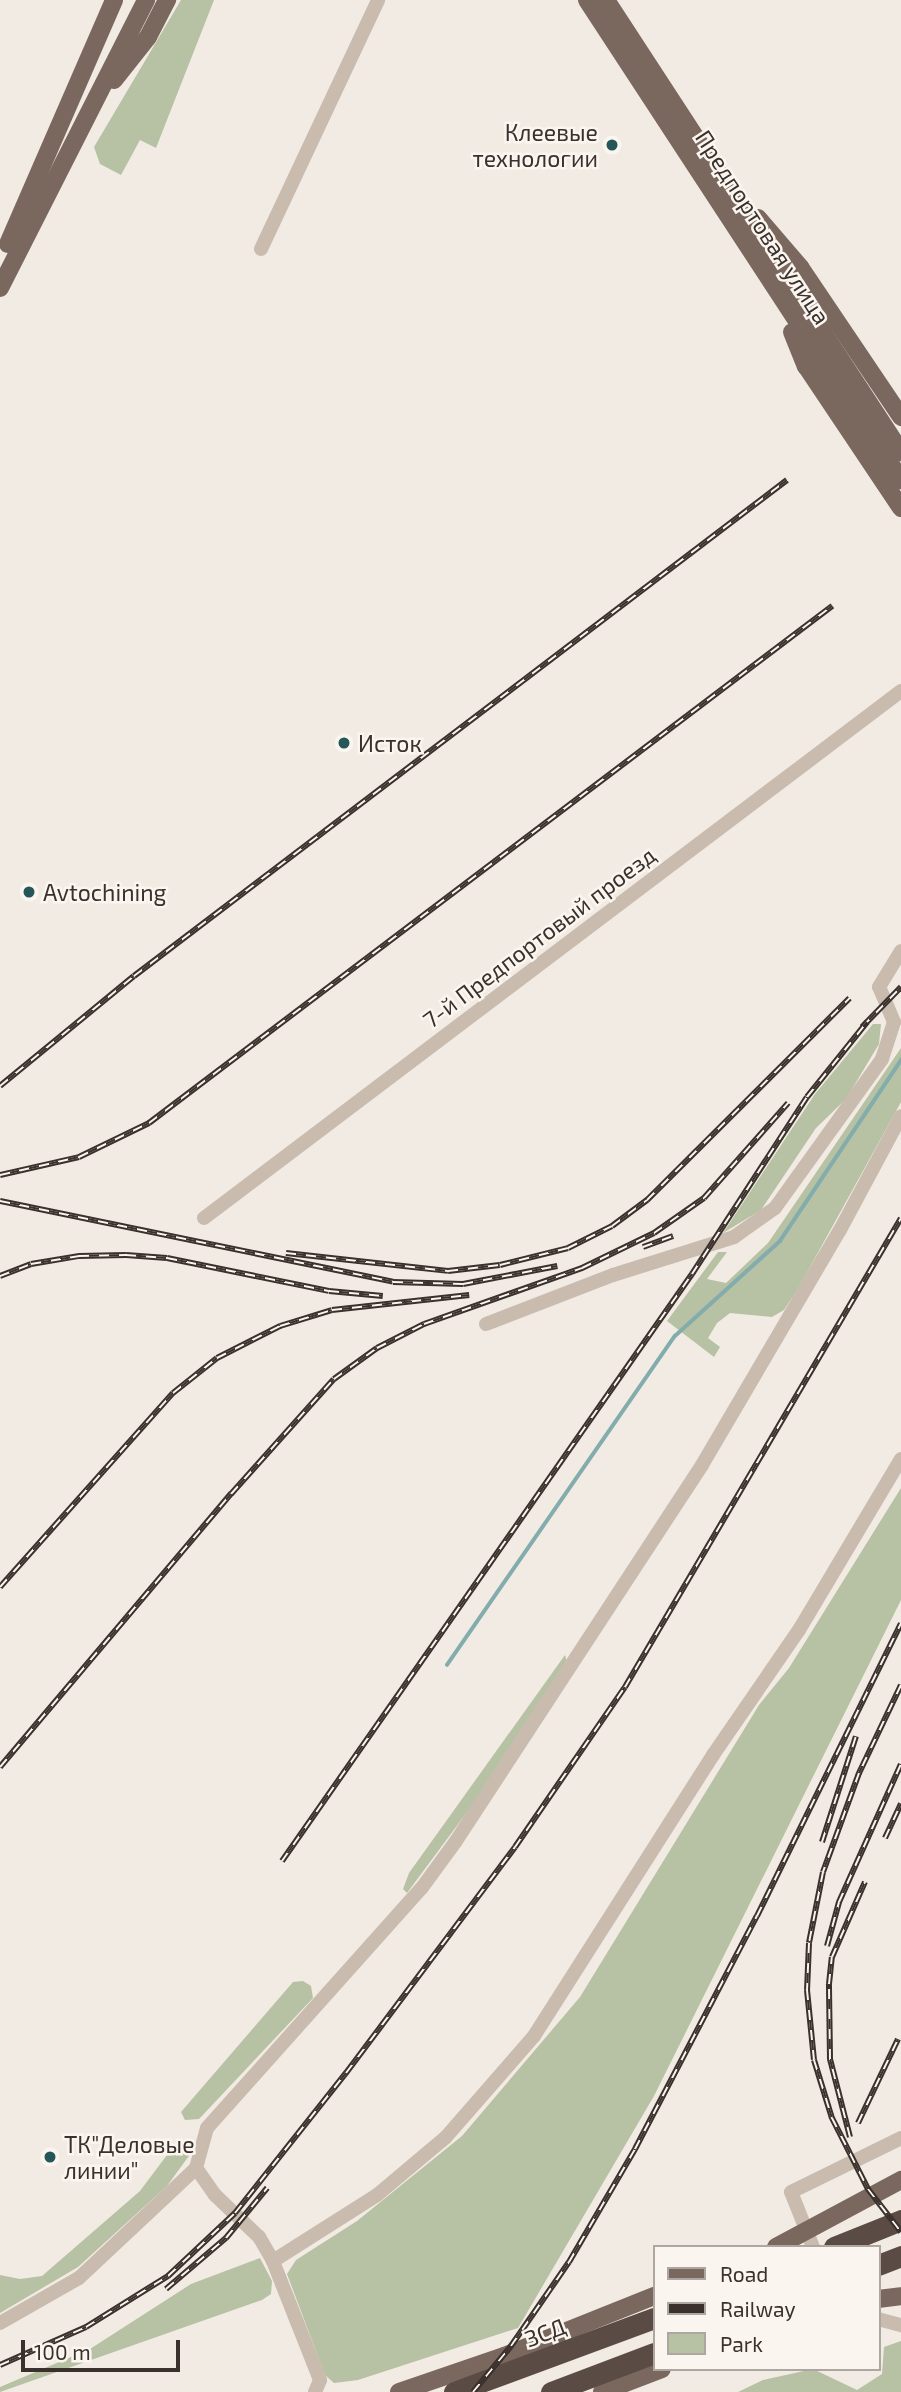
<!DOCTYPE html>
<meta charset="utf-8">
<style>
body{margin:0}
#map{position:relative;width:901px;height:2392px;overflow:hidden;background:#f2ebe3;font-family:"Exo 2",sans-serif}
div>[style]{position:absolute}
.green>*{inset:0;background:#b7c1a3}
.stream>*{height:3.5px;margin:-1.75px;padding:0 1.75px;transform-origin:1.75px;border-radius:1.75px;background:#83acad}
.minor>*{height:14px;margin:-7px;padding:0 7px;transform-origin:7px;border-radius:7px;background:#cabbaf}
.major>*{height:18px;margin:-9px;padding:0 9px;transform-origin:9px;border-radius:9px;background:#7a685f}
.highway>*{height:21px;margin:-10.5px;padding:0 10.5px;transform-origin:10.5px;border-radius:10.5px;background:#5a4b44}
.rail>*{height:6px;margin-top:-3px;transform-origin:0;background:repeating-linear-gradient(90deg,#faf5ef 0 10px,#3a302c 0 20px);box-sizing:border-box;border-block:2px solid #3a302c}
.dots>*{width:19px;height:19px;translate:-50% -50%;box-sizing:border-box;border:4px solid #faf5ef;border-radius:50%}
span{translate:-50% -50%;white-space:nowrap;text-align:center;line-height:1.15;-webkit-text-stroke:5px #faf5ef;paint-order:stroke}
.poi-label{font-size:23px;color:#3a302c}
.right{translate:-100% -50%;text-align:right}
.left{translate:0 -50%;text-align:left}
.street-label{font-size:23px;color:#3a302c}
.legend{position:absolute;left:653px;top:2245px;width:228px;height:126px;box-sizing:border-box;background:#faf5ef;border:2px solid #ada6a1;margin:0;padding:9px 12px;list-style:none;font-size:21px;color:#3a302c}
.legend li{display:flex;align-items:center;gap:14px;height:35px}
.legend b{width:35px;border:2px solid #ada6a1}
.scale{position:absolute;left:21px;top:2340px;width:159px;height:32px;box-sizing:border-box;border:4px solid #3a302c;border-top:0;padding-left:9px;font-size:21px;line-height:24px;white-space:nowrap;color:#3a302c;-webkit-text-stroke:5px #faf5ef;paint-order:stroke}
</style>
<div id="map">
<div class="green">
<i style="clip-path:polygon(181px 0,214px 0,156px 148px,140px 140px,121px 175px,100px 164px,94px 147px)"></i>
<i style="clip-path:polygon(873px 1024px,881px 1024px,879px 1044px,846px 1099px,816px 1128px,761px 1210px,723px 1233px,815px 1094px)"></i>
<i style="clip-path:polygon(901px 1048px,901px 1102px,799px 1287px,784px 1310px,772px 1317px,730px 1313px,717px 1323px,708px 1338px,720px 1347px,714px 1357px,667px 1321px,718px 1252px,727px 1252px,707px 1279px,726px 1283px,768px 1243px)"></i>
<i style="clip-path:polygon(901px 1488px,901px 1600px,654px 2096px,518px 2328px,358px 2380px,334px 2383px,325px 2375px,287px 2274px,296px 2260px,357px 2221px,462px 2136px,580px 1997px,759px 1705px,789px 1668px)"></i>
<i style="clip-path:polygon(565px 1655px,567px 1662px,479px 1796px,407px 1893px,403px 1889px,409px 1873px)"></i>
<i style="clip-path:polygon(303px 1981px,311px 1986px,313px 1998px,199px 2119px,185px 2120px,181px 2112px,293px 1982px)"></i>
<i style="clip-path:polygon(164px 2144px,185px 2144px,191px 2153px,167px 2186px,78px 2267px,0 2313px,0 2275px,20px 2279px,42px 2276px,140px 2191px,167px 2155px)"></i>
<i style="clip-path:polygon(260px 2258px,272px 2281px,271px 2294px,262px 2300px,0 2392px,0 2387px,90px 2349px,191px 2284px)"></i>
<i style="clip-path:polygon(901px 2341px,901px 2392px,738px 2392px,763px 2380px,813px 2369px,857px 2390px,882px 2374px,884px 2347px)"></i>
</div>
<div class="stream">
<i style="left:447px;top:1665px;width:400px;rotate:-55.3deg"></i>
<i style="left:675px;top:1336px;width:142px;rotate:-42.1deg"></i>
<i style="left:780px;top:1241px;width:218px;rotate:-56.2deg"></i>
</div>
<div class="minor">
<i style="left:261px;top:249px;width:275px;rotate:-64.8deg"></i>
<i style="left:204px;top:1218px;width:874px;rotate:-37.09deg"></i>
<i style="left:486px;top:1324px;width:136px;rotate:-21.1deg"></i>
<i style="left:613px;top:1275px;width:127px;rotate:-17.4deg"></i>
<i style="left:734px;top:1237px;width:50px;rotate:-35.3deg"></i>
<i style="left:775px;top:1208px;width:183px;rotate:-54.3deg"></i>
<i style="left:882px;top:1059px;width:39px;rotate:-72deg"></i>
<i style="left:894px;top:1022px;width:38px;rotate:-113deg"></i>
<i style="left:879px;top:987px;width:42px;rotate:-58.6deg"></i>
<i style="left:813px;top:2247px;width:59px;rotate:-111.8deg"></i>
<i style="left:791px;top:2192px;width:123px;rotate:-26.1deg"></i>
<i style="left:273px;top:2261px;width:123px;rotate:-32.4deg"></i>
<i style="left:377px;top:2195px;width:90px;rotate:-40deg"></i>
<i style="left:446px;top:2137px;width:134px;rotate:-48.9deg"></i>
<i style="left:534px;top:2036px;width:333px;rotate:-57.5deg"></i>
<i style="left:713px;top:1755px;width:152px;rotate:-55.5deg"></i>
<i style="left:799px;top:1630px;width:199px;rotate:-59.2deg"></i>
<i style="left:878px;top:2319px;width:24px;rotate:15deg"></i>
<i style="left:0;top:2323px;width:91px;rotate:-29.7deg"></i>
<i style="left:79px;top:2278px;width:161px;rotate:-43.2deg"></i>
<i style="left:315px;top:2392px;width:13px;rotate:-67deg"></i>
<i style="left:320px;top:2380px;width:128px;rotate:-111.6deg"></i>
<i style="left:273px;top:2261px;width:28px;rotate:-120deg"></i>
<i style="left:259px;top:2237px;width:61px;rotate:-136.3deg"></i>
<i style="left:215px;top:2195px;width:33px;rotate:-125deg"></i>
<i style="left:196px;top:2168px;width:41px;rotate:-74.6deg"></i>
<i style="left:207px;top:2128px;width:321px;rotate:-48.2deg"></i>
<i style="left:421px;top:1889px;width:59px;rotate:-53.9deg"></i>
<i style="left:456px;top:1841px;width:449px;rotate:-56.8deg"></i>
<i style="left:702px;top:1465px;width:273px;rotate:-59.6deg"></i>
<i style="left:840px;top:1230px;width:129px;rotate:-61.8deg"></i>
</div>
<div class="major">
<i style="left:587px;top:0;width:574px;rotate:56.81deg"></i>
<i style="left:606px;top:0;width:540px;rotate:56.87deg"></i>
<i style="left:114px;top:80px;width:55px;rotate:-51.7deg"></i>
<i style="left:148px;top:37px;width:42px;rotate:-62.8deg"></i>
<i style="left:758px;top:218px;width:65px;rotate:49.4deg"></i>
<i style="left:800px;top:267px;width:181px;rotate:56deg"></i>
<i style="left:8px;top:244px;width:266px;rotate:-66.5deg"></i>
<i style="left:0;top:288px;width:323px;rotate:-63.1deg"></i>
<i style="left:792px;top:332px;width:37px;rotate:68deg"></i>
<i style="left:806px;top:366px;width:171px;rotate:56.2deg"></i>
<i style="left:776px;top:2247px;width:142px;rotate:-28.2deg"></i>
<i style="left:878px;top:2299px;width:23px;rotate:-7deg"></i>
<i style="left:399px;top:2392px;width:111px;rotate:-18.9deg"></i>
<i style="left:504px;top:2356px;width:162px;rotate:-21.8deg"></i>
<i style="left:602px;top:2392px;width:64px;rotate:-21deg"></i>
</div>
<div class="highway">
<i style="left:834px;top:2247px;width:72px;rotate:-21.9deg"></i>
<i style="left:878px;top:2265px;width:25px;rotate:-21deg"></i>
<i style="left:454px;top:2392px;width:213px;rotate:-20.3deg"></i>
<i style="left:551px;top:2392px;width:110px;rotate:-20.7deg"></i>
</div>
<div class="rail">
<i style="left:862px;top:1027px;width:56px;rotate:-45.7deg"></i>
<i style="left:0;top:1086px;width:173px;rotate:-39.4deg"></i>
<i style="left:134px;top:976px;width:820px;rotate:-37.22deg"></i>
<i style="left:0;top:1175px;width:81px;rotate:-12.8deg"></i>
<i style="left:79px;top:1157px;width:78px;rotate:-25.9deg"></i>
<i style="left:149px;top:1123px;width:857px;rotate:-37.12deg"></i>
<i style="left:0;top:1201px;width:401px;rotate:11.6deg"></i>
<i style="left:393px;top:1282px;width:70px;rotate:1.6deg"></i>
<i style="left:463px;top:1284px;width:96px;rotate:-10.8deg"></i>
<i style="left:643px;top:1247px;width:32px;rotate:-20deg"></i>
<i style="left:286px;top:1253px;width:163px;rotate:6.3deg"></i>
<i style="left:448px;top:1271px;width:52px;rotate:-6.6deg"></i>
<i style="left:500px;top:1265px;width:70px;rotate:-14deg"></i>
<i style="left:568px;top:1248px;width:49px;rotate:-26.6deg"></i>
<i style="left:612px;top:1226px;width:44px;rotate:-36.6deg"></i>
<i style="left:647px;top:1200px;width:286px;rotate:-44.9deg"></i>
<i style="left:0;top:1276px;width:33px;rotate:-21deg"></i>
<i style="left:31px;top:1264px;width:49px;rotate:-9.5deg"></i>
<i style="left:79px;top:1256px;width:47px;rotate:-1.2deg"></i>
<i style="left:126px;top:1255px;width:41px;rotate:4.2deg"></i>
<i style="left:167px;top:1258px;width:165px;rotate:11.5deg"></i>
<i style="left:329px;top:1291px;width:54px;rotate:5.3deg"></i>
<i style="left:0;top:1587px;width:260px;rotate:-48.3deg"></i>
<i style="left:173px;top:1393px;width:56px;rotate:-38.5deg"></i>
<i style="left:217px;top:1358px;width:71px;rotate:-26.9deg"></i>
<i style="left:280px;top:1326px;width:54px;rotate:-17.1deg"></i>
<i style="left:332px;top:1310px;width:138px;rotate:-6.2deg"></i>
<i style="left:901px;top:1685px;width:98px;rotate:115.5deg"></i>
<i style="left:859px;top:1773px;width:105px;rotate:110deg"></i>
<i style="left:823px;top:1872px;width:72px;rotate:101.2deg"></i>
<i style="left:809px;top:1943px;width:47px;rotate:92.4deg"></i>
<i style="left:807px;top:1990px;width:70px;rotate:84.3deg"></i>
<i style="left:814px;top:2060px;width:61px;rotate:72.8deg"></i>
<i style="left:832px;top:2118px;width:80px;rotate:63.1deg"></i>
<i style="left:868px;top:2189px;width:54px;rotate:52.5deg"></i>
<i style="left:0;top:1767px;width:358px;rotate:-49.8deg"></i>
<i style="left:231px;top:1494px;width:154px;rotate:-48.2deg"></i>
<i style="left:334px;top:1379px;width:53px;rotate:-35.8deg"></i>
<i style="left:377px;top:1348px;width:53px;rotate:-27.1deg"></i>
<i style="left:424px;top:1324px;width:168px;rotate:-19.5deg"></i>
<i style="left:582px;top:1268px;width:80px;rotate:-25.9deg"></i>
<i style="left:654px;top:1233px;width:61px;rotate:-35deg"></i>
<i style="left:704px;top:1198px;width:127px;rotate:-48.5deg"></i>
<i style="left:885px;top:1838px;width:38px;rotate:-65deg"></i>
<i style="left:822px;top:1842px;width:111px;rotate:-72.2deg"></i>
<i style="left:282px;top:1861px;width:716px;rotate:-55.07deg"></i>
<i style="left:692px;top:1274px;width:211px;rotate:-57deg"></i>
<i style="left:807px;top:1097px;width:96px;rotate:-51.3deg"></i>
<i style="left:827px;top:1946px;width:46px;rotate:-74.7deg"></i>
<i style="left:839px;top:1902px;width:151px;rotate:-65.8deg"></i>
<i style="left:858px;top:2123px;width:93px;rotate:-64.5deg"></i>
<i style="left:850px;top:2137px;width:81px;rotate:-104.4deg"></i>
<i style="left:830px;top:2059px;width:75px;rotate:-90.8deg"></i>
<i style="left:829px;top:1984px;width:27px;rotate:-84deg"></i>
<i style="left:832px;top:1957px;width:82px;rotate:-66.3deg"></i>
<i style="left:166px;top:2289px;width:79px;rotate:-40.4deg"></i>
<i style="left:226px;top:2238px;width:65px;rotate:-50.6deg"></i>
<i style="left:0;top:2365px;width:94px;rotate:-23.8deg"></i>
<i style="left:86px;top:2327px;width:97px;rotate:-31.9deg"></i>
<i style="left:168px;top:2276px;width:92px;rotate:-43.2deg"></i>
<i style="left:235px;top:2213px;width:179px;rotate:-51.6deg"></i>
<i style="left:346px;top:2073px;width:282px;rotate:-53.2deg"></i>
<i style="left:515px;top:1847px;width:194px;rotate:-55.5deg"></i>
<i style="left:625px;top:1687px;width:544px;rotate:-59.52deg"></i>
<i style="left:473px;top:2392px;width:60px;rotate:-50.4deg"></i>
<i style="left:511px;top:2346px;width:102px;rotate:-55.4deg"></i>
<i style="left:569px;top:2262px;width:131px;rotate:-59.7deg"></i>
<i style="left:635px;top:2149px;width:263px;rotate:-62.4deg"></i>
<i style="left:757px;top:1916px;width:326px;rotate:-63.8deg"></i>
</div>
<div class="dots">
<i style="left:612px;top:145px;background:#255658"></i>
<i style="left:344px;top:743px;background:#255658"></i>
<i style="left:29px;top:892px;background:#255658"></i>
<i style="left:50px;top:2157px;background:#255658"></i>
</div>
<div class="poi-label">
<span class="right" style="left:598px;top:145px">Клеевые<br>технологии</span>
<span class="left" style="left:358px;top:743px">Исток</span>
<span class="left" style="left:43px;top:892px">Avtochining</span>
<span class="left" style="left:64px;top:2157px">ТК"Деловые<br>линии"</span>
</div>
<div class="street-label">
<span style="left:763px;top:227px;rotate:57deg">Предпортовая улица</span>
<span style="left:539px;top:937px;rotate:-37deg">7-й Предпортовый проезд</span>
<span style="left:545px;top:2332px;rotate:-21deg">ЗСД</span>
</div>
<ul class="legend">
<li><b style="height:9px;background:#7a685f"></b>Road</li>
<li><b style="height:9px;background:#3a302c"></b>Railway</li>
<li><b style="height:19px;background:#b7c1a3"></b>Park</li>
</ul>
<div class="scale">100 m</div>
</div>
